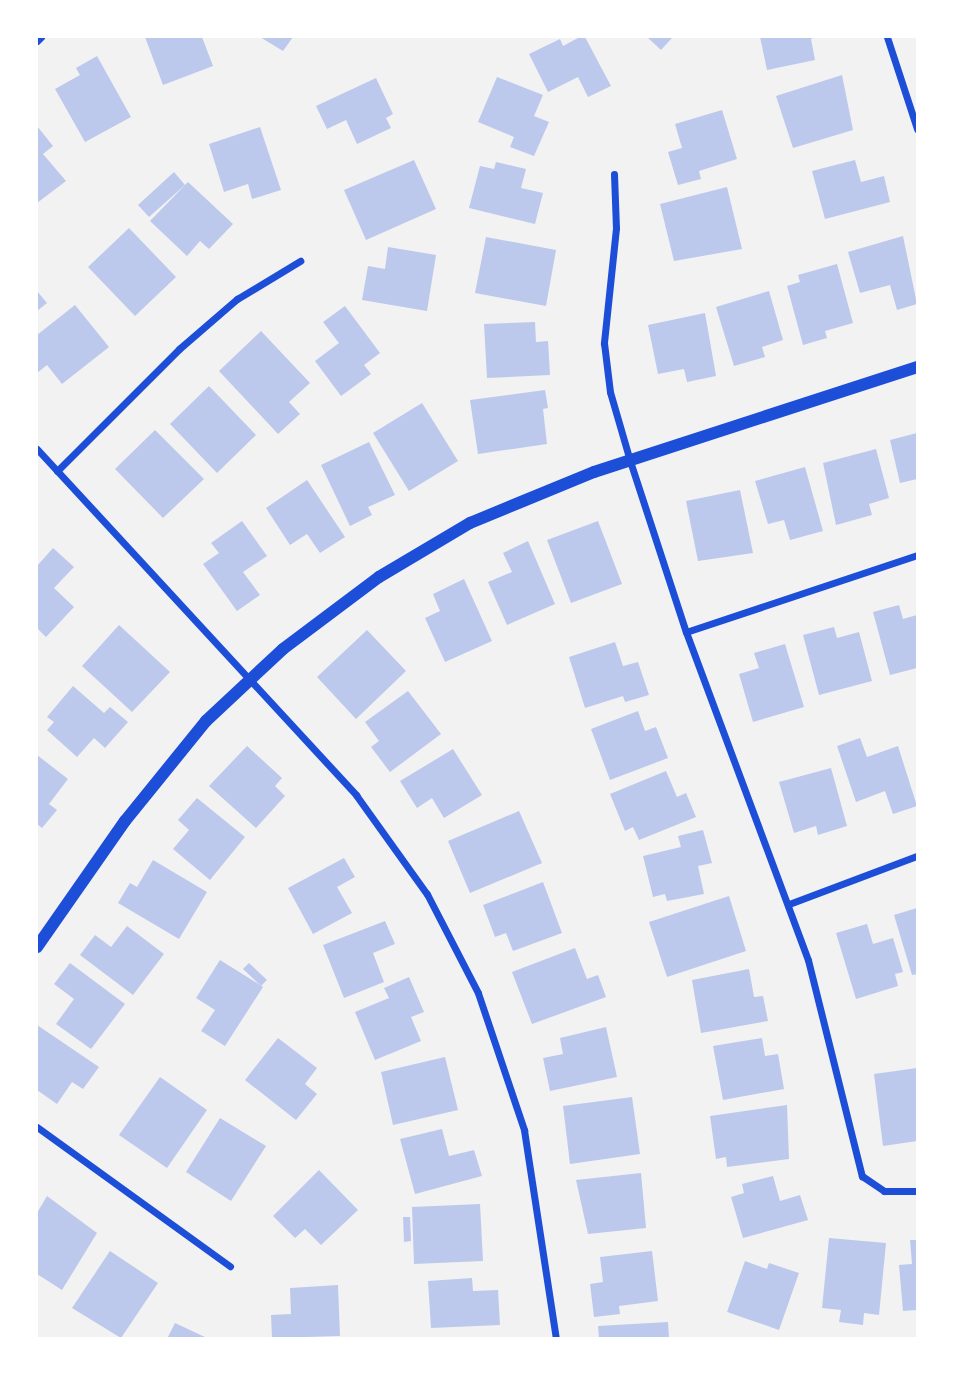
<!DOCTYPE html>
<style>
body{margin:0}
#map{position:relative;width:954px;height:1375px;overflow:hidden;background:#f2f2f2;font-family:Barlow,sans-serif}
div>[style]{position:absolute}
.building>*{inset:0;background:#bdc9ec}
.minor>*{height:7px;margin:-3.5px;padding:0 3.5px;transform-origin:3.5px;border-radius:3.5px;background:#1d4ed8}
.tertiary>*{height:12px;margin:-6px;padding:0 6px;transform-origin:6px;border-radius:6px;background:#1d4ed8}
span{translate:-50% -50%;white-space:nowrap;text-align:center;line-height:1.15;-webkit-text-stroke:6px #fff;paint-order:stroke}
.frame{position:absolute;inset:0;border:38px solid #fff;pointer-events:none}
</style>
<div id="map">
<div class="building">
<i style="clip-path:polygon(145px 37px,202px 37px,213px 66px,163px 85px)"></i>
<i style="clip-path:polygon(260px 37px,293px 37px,283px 51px)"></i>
<i style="clip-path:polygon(580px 37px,585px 37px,611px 86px,588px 97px,578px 77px,548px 92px,529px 54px,560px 39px,563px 46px)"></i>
<i style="clip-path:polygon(647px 37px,673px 37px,661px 50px)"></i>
<i style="clip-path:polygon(760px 37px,815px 37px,811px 39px,815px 60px,767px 70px)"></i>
<i style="clip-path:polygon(97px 56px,131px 117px,85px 142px,55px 89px,80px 75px,76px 68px)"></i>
<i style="clip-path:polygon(842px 75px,853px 130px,793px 148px,776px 96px)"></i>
<i style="clip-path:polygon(497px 77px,543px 95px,534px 116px,549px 122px,534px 156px,510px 147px,514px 137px,478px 122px)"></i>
<i style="clip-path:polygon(376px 78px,393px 114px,386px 118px,391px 128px,357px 144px,346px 120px,327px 129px,316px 106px)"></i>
<i style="clip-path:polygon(722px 110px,737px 159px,699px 171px,701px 179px,678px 185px,668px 152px,682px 148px,675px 124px)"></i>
<i style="clip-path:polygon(37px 126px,53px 146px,43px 154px,66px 181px,37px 203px)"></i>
<i style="clip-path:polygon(260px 127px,281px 190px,252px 199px,248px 184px,224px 192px,209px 144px)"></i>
<i style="clip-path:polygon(414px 160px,436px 209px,366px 240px,344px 190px)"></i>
<i style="clip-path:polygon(855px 160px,861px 182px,884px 176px,890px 202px,825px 219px,812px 171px)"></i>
<i style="clip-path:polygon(496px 162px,526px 169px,521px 188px,543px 193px,535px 224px,469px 208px,480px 166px,494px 169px)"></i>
<i style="clip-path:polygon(174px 172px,185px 185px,149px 217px,138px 205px)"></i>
<i style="clip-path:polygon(188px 182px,233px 224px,209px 249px,200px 241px,187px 256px,150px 221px)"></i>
<i style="clip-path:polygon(727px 187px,742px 249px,674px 261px,660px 204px)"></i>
<i style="clip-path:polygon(129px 228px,176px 277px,135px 316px,88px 267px)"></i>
<i style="clip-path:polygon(903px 236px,917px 304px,897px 310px,890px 285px,860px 293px,848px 252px)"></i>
<i style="clip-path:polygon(486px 237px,556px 250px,546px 306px,475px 293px)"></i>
<i style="clip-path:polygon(388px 247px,436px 255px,427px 311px,362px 300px,368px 266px,385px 269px)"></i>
<i style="clip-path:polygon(837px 264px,853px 323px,825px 331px,827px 338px,803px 345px,787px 286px,800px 282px,798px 275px)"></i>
<i style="clip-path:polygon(37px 291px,47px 303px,37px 311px)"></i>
<i style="clip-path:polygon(769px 291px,783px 340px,762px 347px,765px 357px,734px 366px,716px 307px)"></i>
<i style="clip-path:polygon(75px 305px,109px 347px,62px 384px,47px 365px,37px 373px,37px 335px)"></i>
<i style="clip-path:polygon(345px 306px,380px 353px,364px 365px,371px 374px,341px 396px,315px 361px,339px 343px,323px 322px)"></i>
<i style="clip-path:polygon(705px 313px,716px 376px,687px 382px,684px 369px,658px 374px,648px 325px)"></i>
<i style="clip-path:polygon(535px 322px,536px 342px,548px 341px,550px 375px,487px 378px,484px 324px)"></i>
<i style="clip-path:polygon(261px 331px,310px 383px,289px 402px,300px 414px,278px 434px,219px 371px)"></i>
<i style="clip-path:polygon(209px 386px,256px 435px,217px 473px,170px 424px)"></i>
<i style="clip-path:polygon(545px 390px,548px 408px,543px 409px,547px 444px,478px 454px,470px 400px)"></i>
<i style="clip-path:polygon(422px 403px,458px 461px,409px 491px,373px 433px)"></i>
<i style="clip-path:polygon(155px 430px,204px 479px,163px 518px,115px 469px)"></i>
<i style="clip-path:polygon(917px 433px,917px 479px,900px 483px,890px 440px)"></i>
<i style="clip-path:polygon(369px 442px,395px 495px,368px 507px,372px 515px,350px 526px,321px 465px)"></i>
<i style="clip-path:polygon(876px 449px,889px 498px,869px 504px,872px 515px,836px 525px,823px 463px)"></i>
<i style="clip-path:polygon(805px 467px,823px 531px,790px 540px,784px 520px,768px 524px,755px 481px)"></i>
<i style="clip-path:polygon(307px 480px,345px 537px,320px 553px,307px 534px,290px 545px,266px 508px)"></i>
<i style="clip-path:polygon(740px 490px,753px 553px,698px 561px,686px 501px)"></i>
<i style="clip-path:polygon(242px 521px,267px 556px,243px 572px,260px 595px,237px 611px,203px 564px,219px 553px,211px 543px)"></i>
<i style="clip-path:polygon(598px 521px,622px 584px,571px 603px,547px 540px)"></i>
<i style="clip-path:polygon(528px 541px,555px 604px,507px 625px,488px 582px,512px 572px,503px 553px)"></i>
<i style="clip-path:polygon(53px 548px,74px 567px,54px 588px,74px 607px,46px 637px,37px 628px,37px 566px)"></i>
<i style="clip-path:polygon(464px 579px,492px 641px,445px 662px,425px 618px,440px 611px,433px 594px)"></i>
<i style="clip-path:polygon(899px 605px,903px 619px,917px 615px,917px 668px,890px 675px,873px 612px)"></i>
<i style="clip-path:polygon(119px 625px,170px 672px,132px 712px,82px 666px)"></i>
<i style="clip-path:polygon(834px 627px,837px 638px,859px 632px,872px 681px,819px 695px,803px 635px)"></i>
<i style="clip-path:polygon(367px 630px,406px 671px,356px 719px,317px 677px)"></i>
<i style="clip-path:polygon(615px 642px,623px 666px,638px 662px,649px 695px,625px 702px,623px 696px,585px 708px,569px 657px)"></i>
<i style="clip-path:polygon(785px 644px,804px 707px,753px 722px,739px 674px,759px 668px,754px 653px)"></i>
<i style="clip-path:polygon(73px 686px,104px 713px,110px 707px,128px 722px,105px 748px,94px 738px,77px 757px,47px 730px,54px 722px,47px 717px)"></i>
<i style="clip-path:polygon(408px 691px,441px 734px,390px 772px,371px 747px,379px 741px,365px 722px)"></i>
<i style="clip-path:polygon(638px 711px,645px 731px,656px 727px,668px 758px,610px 780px,591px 729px)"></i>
<i style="clip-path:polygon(860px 738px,867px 757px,898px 746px,917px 806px,893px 814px,885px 791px,856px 802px,837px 746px)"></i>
<i style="clip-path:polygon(247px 746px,282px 778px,275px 786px,285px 796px,256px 828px,209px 786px)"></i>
<i style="clip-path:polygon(453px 749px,482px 795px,444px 818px,432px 798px,417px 808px,400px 781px)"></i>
<i style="clip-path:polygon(37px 755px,68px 779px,49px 804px,57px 810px,42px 828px,37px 824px)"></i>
<i style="clip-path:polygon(831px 768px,847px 826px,818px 835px,816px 826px,794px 833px,779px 782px)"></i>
<i style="clip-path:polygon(666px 771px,677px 797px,686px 793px,696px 817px,639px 840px,633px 827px,625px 831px,610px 794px)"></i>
<i style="clip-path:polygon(197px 798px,245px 837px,210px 880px,173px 849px,189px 830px,178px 820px)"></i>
<i style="clip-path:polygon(519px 811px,542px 863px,470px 893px,448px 841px)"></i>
<i style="clip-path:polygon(703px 830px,712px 863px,698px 866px,704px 894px,667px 901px,665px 894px,653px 897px,643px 856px,681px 847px,678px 836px)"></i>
<i style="clip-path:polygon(344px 858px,355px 877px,337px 887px,352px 913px,313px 934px,288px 888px)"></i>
<i style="clip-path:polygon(153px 860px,207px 892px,179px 939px,118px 903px,130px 883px,137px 887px)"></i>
<i style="clip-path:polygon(543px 882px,562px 933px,513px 951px,506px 933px,495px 937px,483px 905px)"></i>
<i style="clip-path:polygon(729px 896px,746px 951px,667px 977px,649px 922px)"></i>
<i style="clip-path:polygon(917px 908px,917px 974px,912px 975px,894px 915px)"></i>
<i style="clip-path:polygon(385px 921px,395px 944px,373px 953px,384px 982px,344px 998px,323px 945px)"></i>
<i style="clip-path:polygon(867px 924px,873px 944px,893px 938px,903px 972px,895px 974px,898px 986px,856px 999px,836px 933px)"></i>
<i style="clip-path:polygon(127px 926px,164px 954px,133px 995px,80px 955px,95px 935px,111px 947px)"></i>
<i style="clip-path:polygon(575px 948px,587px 979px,598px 975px,606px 997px,532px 1024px,512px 972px)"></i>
<i style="clip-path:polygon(220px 960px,263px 987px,225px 1046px,201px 1031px,215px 1010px,196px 998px)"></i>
<i style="clip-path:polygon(70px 963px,125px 1004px,91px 1049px,56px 1024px,74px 999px,54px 984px)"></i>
<i style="clip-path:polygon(249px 963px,267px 980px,261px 986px,243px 969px)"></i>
<i style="clip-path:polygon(749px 969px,754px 997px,763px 996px,768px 1021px,701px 1033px,692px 980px)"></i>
<i style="clip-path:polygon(409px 977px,424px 1012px,411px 1017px,421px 1041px,375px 1060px,355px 1012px,389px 998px,384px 988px)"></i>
<i style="clip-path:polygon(37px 1025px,99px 1067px,83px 1089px,72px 1082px,57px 1104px,37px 1090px)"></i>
<i style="clip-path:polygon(606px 1027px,617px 1077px,550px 1091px,543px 1058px,563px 1054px,560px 1038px)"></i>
<i style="clip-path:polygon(278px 1038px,317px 1068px,305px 1084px,317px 1094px,296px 1120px,245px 1080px)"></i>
<i style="clip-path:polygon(762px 1038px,765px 1056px,778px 1054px,784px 1089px,723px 1100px,713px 1046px)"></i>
<i style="clip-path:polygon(445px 1057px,458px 1110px,393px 1125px,381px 1072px)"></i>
<i style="clip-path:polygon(917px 1068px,917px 1141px,883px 1146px,874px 1074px)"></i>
<i style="clip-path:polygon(160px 1077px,207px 1110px,167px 1168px,119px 1135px)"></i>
<i style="clip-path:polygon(632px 1097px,640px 1154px,570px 1164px,563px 1106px)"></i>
<i style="clip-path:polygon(787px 1105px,789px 1159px,727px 1167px,726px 1157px,716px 1159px,710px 1116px)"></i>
<i style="clip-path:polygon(220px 1118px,266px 1146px,231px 1201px,186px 1172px)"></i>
<i style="clip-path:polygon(442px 1129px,449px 1156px,474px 1150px,482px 1176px,415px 1194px,400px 1139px)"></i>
<i style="clip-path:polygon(319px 1170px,358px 1210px,321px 1245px,305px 1229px,295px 1238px,273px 1216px)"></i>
<i style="clip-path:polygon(641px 1173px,646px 1228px,588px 1234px,576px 1180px)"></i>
<i style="clip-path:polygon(773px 1176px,780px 1201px,800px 1195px,808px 1220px,743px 1238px,731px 1197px,744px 1193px,742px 1184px)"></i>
<i style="clip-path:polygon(47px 1196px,97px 1233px,62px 1290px,37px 1274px,37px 1213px)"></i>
<i style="clip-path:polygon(480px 1204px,483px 1261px,414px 1264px,412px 1207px)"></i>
<i style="clip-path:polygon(403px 1217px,410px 1217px,411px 1241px,404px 1242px)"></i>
<i style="clip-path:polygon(829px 1238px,886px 1243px,879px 1315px,864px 1313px,863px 1325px,839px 1322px,841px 1310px,822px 1308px)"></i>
<i style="clip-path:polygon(910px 1240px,917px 1240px,917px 1310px,903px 1311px,899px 1265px,912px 1264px)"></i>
<i style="clip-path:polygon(110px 1251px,158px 1283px,121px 1338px,72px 1308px)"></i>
<i style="clip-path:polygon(652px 1251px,658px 1301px,619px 1306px,620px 1314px,594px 1317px,590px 1284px,603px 1282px,600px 1257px)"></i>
<i style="clip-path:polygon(745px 1261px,767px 1269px,769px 1263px,799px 1273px,779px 1330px,727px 1312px)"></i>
<i style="clip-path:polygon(472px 1278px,473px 1291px,498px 1290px,500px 1325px,431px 1328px,428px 1281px)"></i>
<i style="clip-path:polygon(338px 1285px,340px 1336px,272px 1338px,271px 1315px,291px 1314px,290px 1288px)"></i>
<i style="clip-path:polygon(668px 1322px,669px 1338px,599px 1338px,598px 1326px)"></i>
<i style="clip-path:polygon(175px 1323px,207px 1338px,168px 1337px)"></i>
</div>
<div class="minor">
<i style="left:887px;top:37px;width:97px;rotate:71.9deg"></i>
<i style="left:37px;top:41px;width:6px;rotate:-45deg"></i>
<i style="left:614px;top:174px;width:54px;rotate:87.9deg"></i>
<i style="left:616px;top:228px;width:116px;rotate:96deg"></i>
<i style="left:604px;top:343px;width:49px;rotate:83deg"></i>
<i style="left:610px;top:392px;width:72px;rotate:73.8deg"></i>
<i style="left:630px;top:461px;width:180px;rotate:71.9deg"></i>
<i style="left:686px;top:632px;width:350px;rotate:69.6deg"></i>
<i style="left:808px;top:960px;width:223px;rotate:76deg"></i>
<i style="left:862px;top:1176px;width:27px;rotate:34deg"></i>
<i style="left:884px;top:1191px;width:33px"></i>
<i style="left:37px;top:449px;width:471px;rotate:47.3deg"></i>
<i style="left:356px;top:795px;width:122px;rotate:54.4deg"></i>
<i style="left:427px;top:894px;width:111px;rotate:62.7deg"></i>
<i style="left:478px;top:993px;width:145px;rotate:71.4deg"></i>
<i style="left:524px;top:1130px;width:210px;rotate:81.3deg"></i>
<i style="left:57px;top:471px;width:173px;rotate:-45deg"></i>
<i style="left:179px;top:349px;width:77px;rotate:-40.8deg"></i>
<i style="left:237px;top:299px;width:74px;rotate:-31.1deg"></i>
<i style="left:686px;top:632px;width:243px;rotate:-18.4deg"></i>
<i style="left:789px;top:904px;width:137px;rotate:-20.6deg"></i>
<i style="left:37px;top:1127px;width:238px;rotate:35.8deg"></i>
</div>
<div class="tertiary">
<i style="left:37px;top:947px;width:154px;rotate:-55.1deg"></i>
<i style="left:125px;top:821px;width:129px;rotate:-51deg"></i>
<i style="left:206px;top:721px;width:105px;rotate:-43.1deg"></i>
<i style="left:283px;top:649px;width:120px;rotate:-36.9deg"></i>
<i style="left:379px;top:577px;width:106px;rotate:-30.7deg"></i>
<i style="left:470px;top:523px;width:134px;rotate:-22.4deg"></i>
<i style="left:594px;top:472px;width:340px;rotate:-18deg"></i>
</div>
<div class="frame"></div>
</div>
